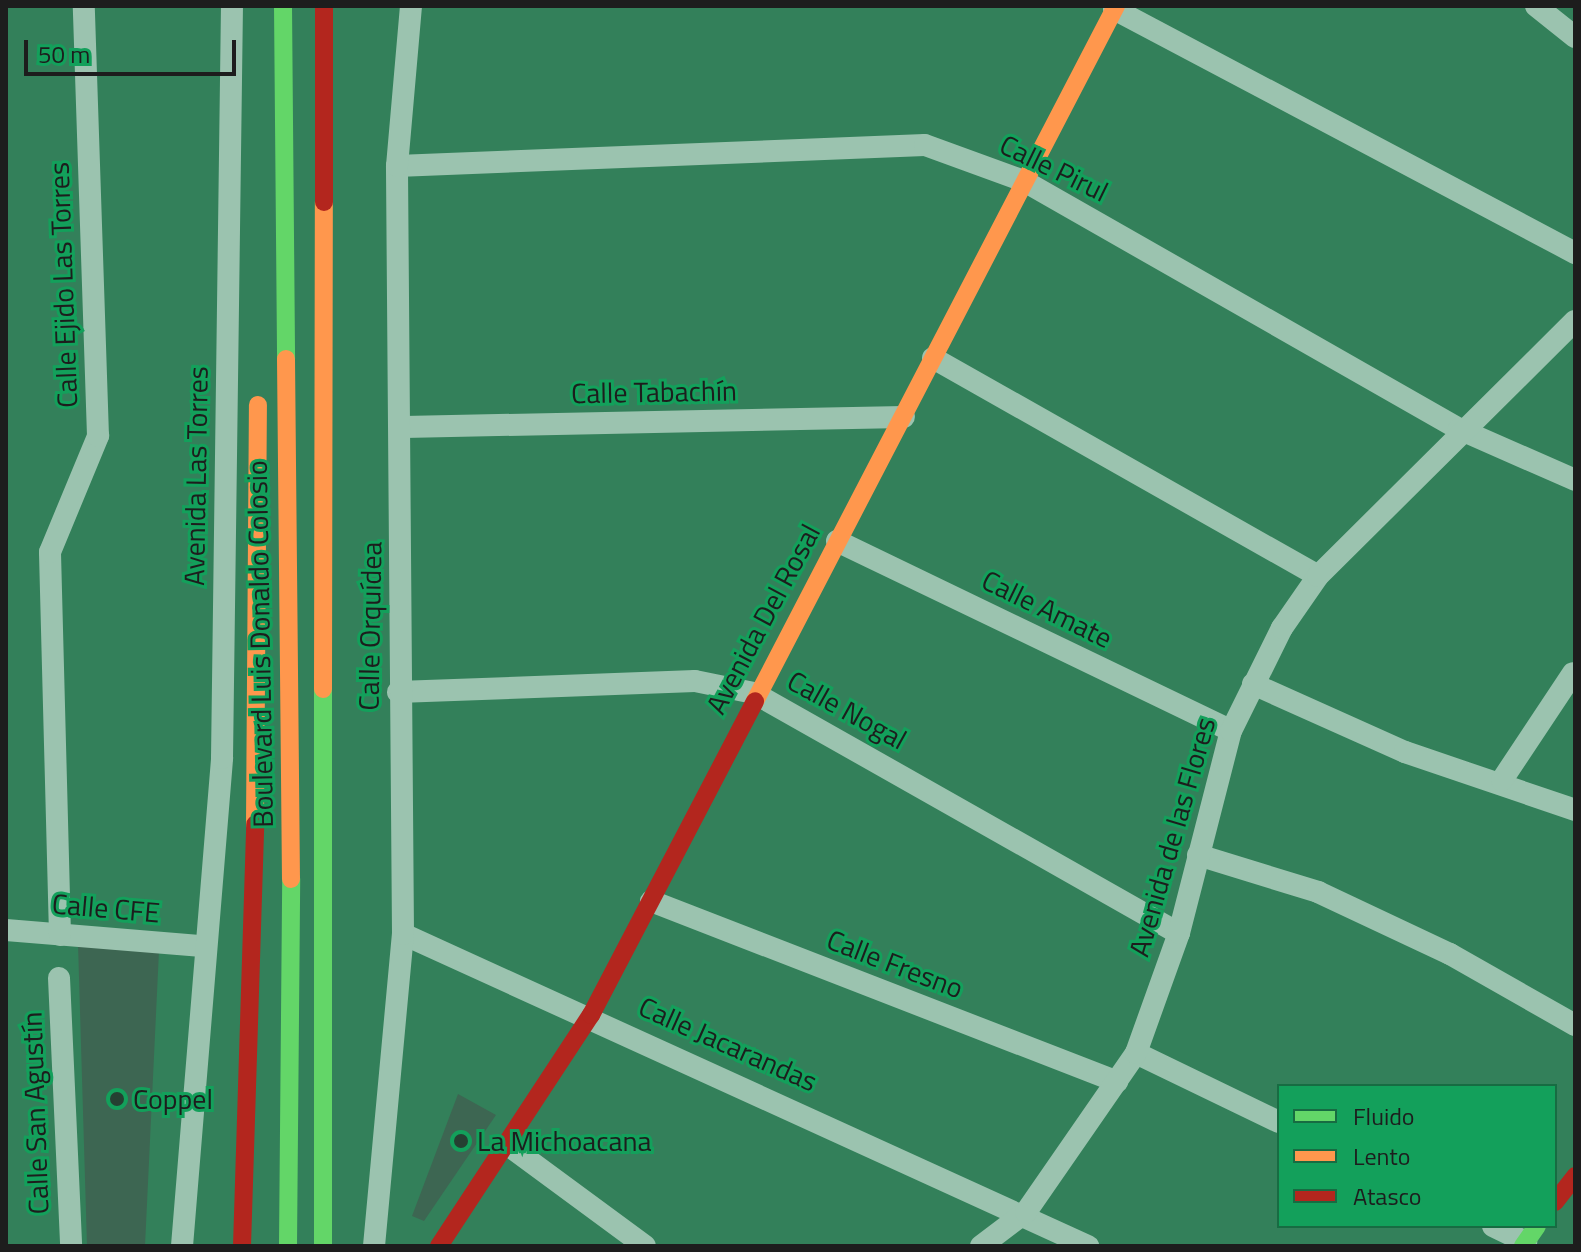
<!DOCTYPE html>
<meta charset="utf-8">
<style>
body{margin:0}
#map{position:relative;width:1581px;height:1252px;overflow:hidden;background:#33805a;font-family:"Titillium Web",sans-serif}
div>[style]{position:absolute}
.building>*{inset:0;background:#3d6652}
.street>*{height:22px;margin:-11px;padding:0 11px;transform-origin:11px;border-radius:11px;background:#9bc3af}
.fast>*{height:18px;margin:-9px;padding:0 9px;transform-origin:9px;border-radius:9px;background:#63d668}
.slow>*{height:18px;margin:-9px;padding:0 9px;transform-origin:9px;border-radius:9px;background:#ff974d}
.jam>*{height:18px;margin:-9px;padding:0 9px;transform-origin:9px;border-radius:9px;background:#b3261e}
.dots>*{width:22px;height:22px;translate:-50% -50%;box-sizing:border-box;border:4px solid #13a05b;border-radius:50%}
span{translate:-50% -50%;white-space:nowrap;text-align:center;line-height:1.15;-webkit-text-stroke:6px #13a05b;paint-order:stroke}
.street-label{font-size:28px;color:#1d1d1d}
.poi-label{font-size:28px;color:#1d1d1d}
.left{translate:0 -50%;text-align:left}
.frame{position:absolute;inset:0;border:8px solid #1d1d1d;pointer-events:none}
.legend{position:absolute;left:1277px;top:1084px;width:280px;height:144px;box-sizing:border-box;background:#13a05b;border:2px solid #176c42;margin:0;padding:10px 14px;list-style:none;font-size:24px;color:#1d1d1d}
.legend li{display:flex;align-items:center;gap:16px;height:40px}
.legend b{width:40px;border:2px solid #176c42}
.scale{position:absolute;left:24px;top:40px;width:212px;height:36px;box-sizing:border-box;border:4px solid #1d1d1d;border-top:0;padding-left:10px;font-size:24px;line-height:28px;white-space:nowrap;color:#1d1d1d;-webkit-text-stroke:6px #13a05b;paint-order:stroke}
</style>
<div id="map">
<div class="building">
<i style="clip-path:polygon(78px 944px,159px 951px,145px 1246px,87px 1246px)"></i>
<i style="clip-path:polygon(458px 1094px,496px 1115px,424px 1221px,412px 1216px)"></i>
</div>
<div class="street">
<i style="left:1536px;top:6px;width:50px;rotate:38.5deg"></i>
<i style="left:1114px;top:9px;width:522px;rotate:27.89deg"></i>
<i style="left:397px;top:166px;width:528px;rotate:-2.28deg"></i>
<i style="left:925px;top:145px;width:105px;rotate:20deg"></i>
<i style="left:1024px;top:181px;width:501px;rotate:29.69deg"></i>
<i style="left:1459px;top:429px;width:127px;rotate:23.7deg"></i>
<i style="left:933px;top:358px;width:442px;rotate:29.5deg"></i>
<i style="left:404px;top:427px;width:500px;rotate:-1.15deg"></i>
<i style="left:837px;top:541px;width:437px;rotate:25.7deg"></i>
<i style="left:1253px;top:684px;width:167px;rotate:24.1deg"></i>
<i style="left:1405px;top:752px;width:180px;rotate:18.8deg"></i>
<i style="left:398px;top:692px;width:297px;rotate:-2.1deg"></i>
<i style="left:695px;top:681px;width:60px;rotate:11.5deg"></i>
<i style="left:754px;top:693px;width:488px;rotate:29.5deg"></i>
<i style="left:1502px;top:780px;width:128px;rotate:-56.4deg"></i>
<i style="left:1198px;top:855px;width:126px;rotate:17.1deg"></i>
<i style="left:1318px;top:892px;width:146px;rotate:25.2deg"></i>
<i style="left:1450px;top:954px;width:144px;rotate:29.6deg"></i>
<i style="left:651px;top:901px;width:500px;rotate:21.2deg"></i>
<i style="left:6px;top:930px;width:197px;rotate:4.7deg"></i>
<i style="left:403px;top:934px;width:753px;rotate:24.49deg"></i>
<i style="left:60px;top:935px;width:383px;rotate:-91.5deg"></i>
<i style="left:50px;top:552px;width:126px;rotate:-67.5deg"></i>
<i style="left:98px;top:436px;width:430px;rotate:-91.9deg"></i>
<i style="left:59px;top:978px;width:268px;rotate:87.4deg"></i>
<i style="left:1136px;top:1053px;width:159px;rotate:25.8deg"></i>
<i style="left:508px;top:1145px;width:170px;rotate:36.4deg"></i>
<i style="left:1493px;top:1226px;width:37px;rotate:26deg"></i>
<i style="left:182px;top:1246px;width:490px;rotate:-85.3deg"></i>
<i style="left:222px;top:758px;width:752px;rotate:-89.24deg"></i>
<i style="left:374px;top:1246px;width:313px;rotate:-84.7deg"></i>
<i style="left:403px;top:934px;width:768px;rotate:-90.45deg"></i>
<i style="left:397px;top:166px;width:161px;rotate:-85deg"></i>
<i style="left:981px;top:1246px;width:56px;rotate:-37.1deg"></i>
<i style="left:1026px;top:1212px;width:193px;rotate:-55.3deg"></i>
<i style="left:1136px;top:1053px;width:127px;rotate:-70.3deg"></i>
<i style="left:1179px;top:933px;width:209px;rotate:-75.6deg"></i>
<i style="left:1231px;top:731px;width:115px;rotate:-63.7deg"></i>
<i style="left:1282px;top:628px;width:63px;rotate:-55.3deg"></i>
<i style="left:1318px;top:576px;width:362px;rotate:-44.8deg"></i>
</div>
<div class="fast">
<i style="left:283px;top:6px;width:353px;rotate:89.5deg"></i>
<i style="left:288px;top:1246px;width:367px;rotate:-89.5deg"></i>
<i style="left:323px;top:1246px;width:557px;rotate:-90deg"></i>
<i style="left:1523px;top:1246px;width:24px;rotate:-55deg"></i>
</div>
<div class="slow">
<i style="left:286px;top:359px;width:520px;rotate:89.45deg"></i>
<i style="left:323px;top:689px;width:487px;rotate:-89.9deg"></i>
<i style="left:755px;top:701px;width:783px;rotate:-62.55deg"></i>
<i style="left:255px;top:824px;width:419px;rotate:-89.6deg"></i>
</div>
<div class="jam">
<i style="left:324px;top:202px;width:196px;rotate:-90deg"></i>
<i style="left:1555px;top:1202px;width:33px;rotate:-52deg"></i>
<i style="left:242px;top:1246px;width:422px;rotate:-88.2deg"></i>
<i style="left:439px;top:1246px;width:277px;rotate:-56.7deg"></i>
<i style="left:591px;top:1015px;width:354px;rotate:-62.4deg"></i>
</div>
<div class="dots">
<i style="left:117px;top:1099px;background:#254032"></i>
<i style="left:461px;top:1141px;background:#254032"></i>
</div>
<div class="street-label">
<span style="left:1054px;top:168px;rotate:26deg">Calle Pirul</span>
<span style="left:63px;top:285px;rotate:-92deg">Calle Ejido Las Torres</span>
<span style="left:654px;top:392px;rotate:-1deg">Calle Tabachín</span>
<span style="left:196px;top:476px;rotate:-89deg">Avenida Las Torres</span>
<span style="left:1047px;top:609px;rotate:26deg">Calle Amate</span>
<span style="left:763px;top:619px;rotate:-62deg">Avenida Del Rosal</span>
<span style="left:370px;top:626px;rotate:-89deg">Calle Orquídea</span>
<span style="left:260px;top:644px;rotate:-91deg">Boulevard Luis Donaldo Colosio</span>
<span style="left:847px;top:710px;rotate:29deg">Calle Nogal</span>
<span style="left:1172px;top:837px;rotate:-74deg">Avenida de las Flores</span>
<span style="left:106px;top:908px;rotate:5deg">Calle CFE</span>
<span style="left:895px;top:964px;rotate:21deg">Calle Fresno</span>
<span style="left:728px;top:1044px;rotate:24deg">Calle Jacarandas</span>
<span style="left:35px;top:1113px;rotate:-92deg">Calle San Agustín</span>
</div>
<div class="poi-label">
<span class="left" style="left:133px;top:1099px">Coppel</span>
<span class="left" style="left:477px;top:1141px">La Michoacana</span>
</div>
<div class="frame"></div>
<ul class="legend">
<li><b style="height:10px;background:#63d668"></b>Fluido</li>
<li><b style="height:10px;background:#ff974d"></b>Lento</li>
<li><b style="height:10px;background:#b3261e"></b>Atasco</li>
</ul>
<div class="scale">50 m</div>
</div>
